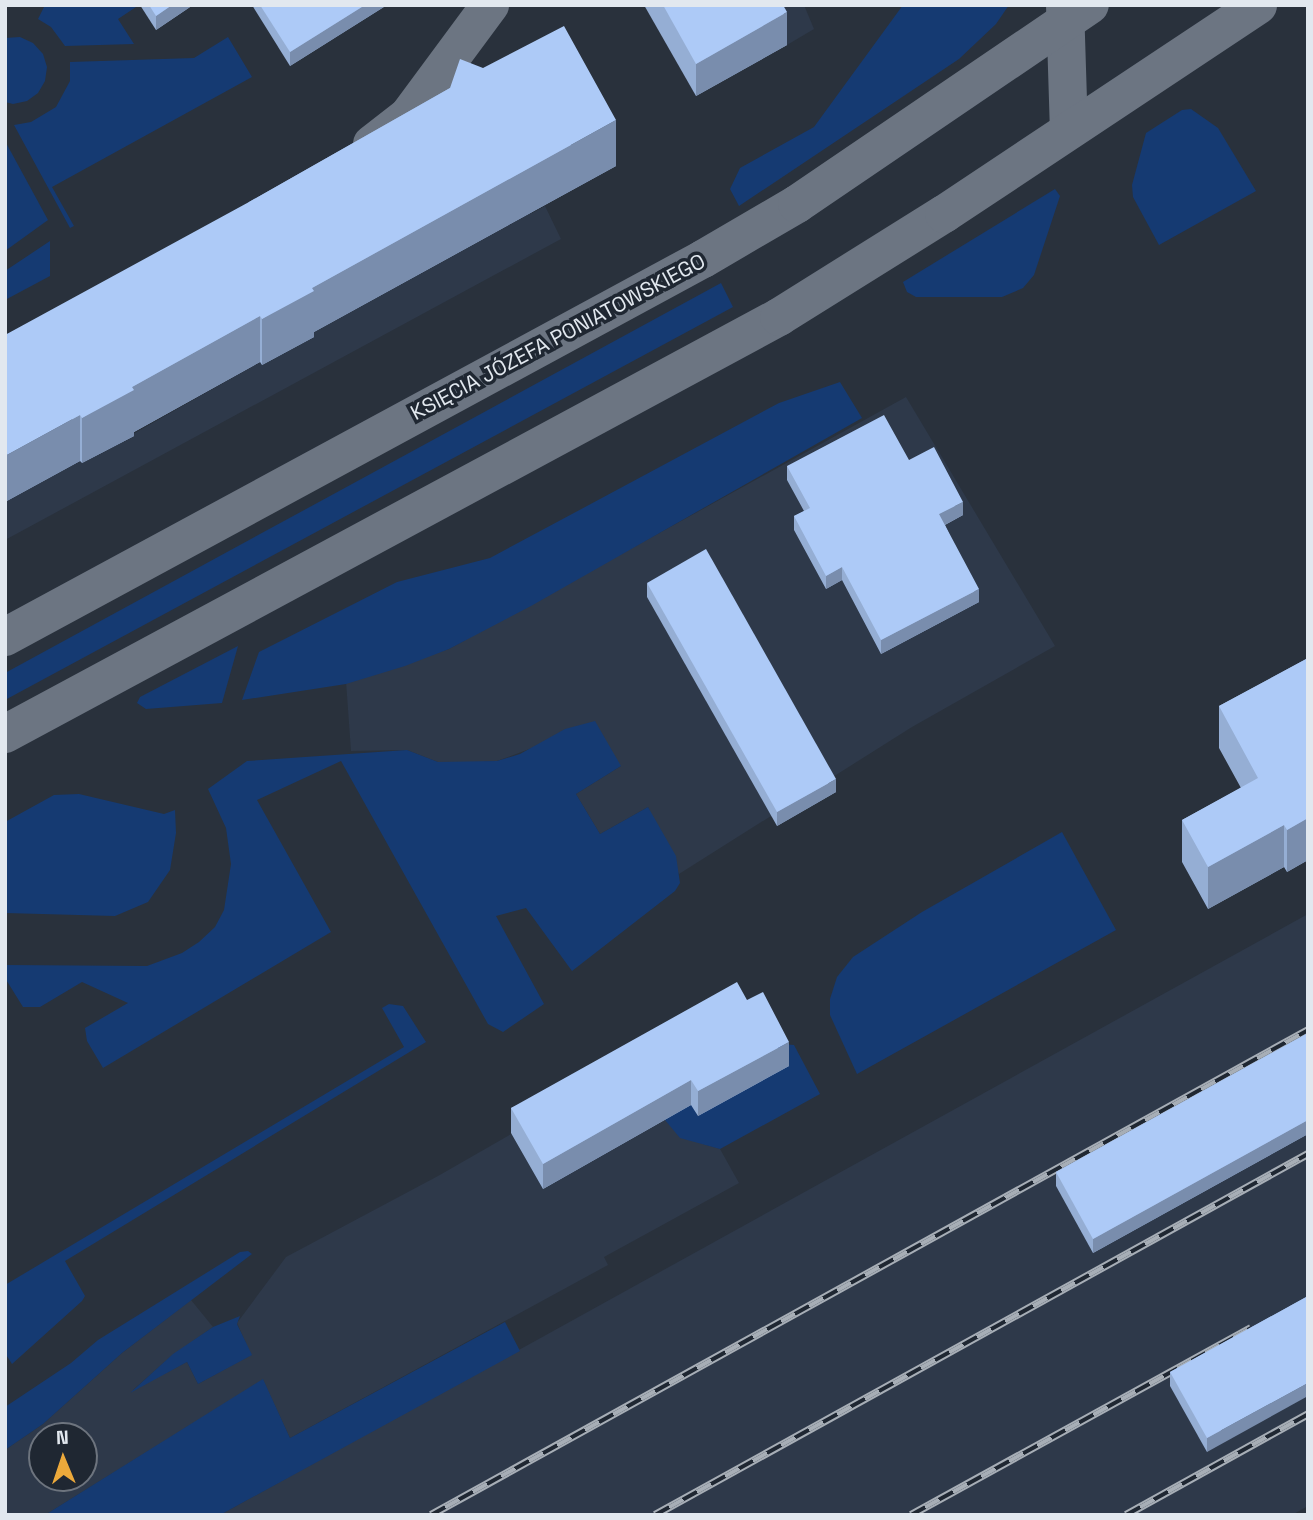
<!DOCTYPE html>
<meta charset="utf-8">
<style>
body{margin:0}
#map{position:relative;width:1313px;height:1520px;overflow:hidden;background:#29313c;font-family:"Space Grotesk",sans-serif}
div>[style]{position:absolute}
.built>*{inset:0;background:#2e394a}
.green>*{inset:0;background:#153a72}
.street>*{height:38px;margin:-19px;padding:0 19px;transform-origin:19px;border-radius:19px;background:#6c7582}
.secondary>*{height:38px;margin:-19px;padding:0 19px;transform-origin:19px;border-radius:19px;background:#6c7582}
.rail>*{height:8px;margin-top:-4px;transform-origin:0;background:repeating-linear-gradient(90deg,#1f2732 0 16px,#a7aeb6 0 32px);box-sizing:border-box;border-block:2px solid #a7aeb6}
.wall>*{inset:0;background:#95aed4}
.shaded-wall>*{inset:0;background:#798dad}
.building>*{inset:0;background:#adcaf7}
span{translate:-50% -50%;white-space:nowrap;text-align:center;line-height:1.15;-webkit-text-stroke:7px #1f2732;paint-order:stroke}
.street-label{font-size:21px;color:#e2e8ef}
.frame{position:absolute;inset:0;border:7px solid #e2e8ef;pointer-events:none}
.north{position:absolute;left:28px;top:1422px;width:70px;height:70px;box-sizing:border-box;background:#1f2732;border:2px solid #6d747e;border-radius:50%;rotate:358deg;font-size:19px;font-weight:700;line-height:28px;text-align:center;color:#e2e8ef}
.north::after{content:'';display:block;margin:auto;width:24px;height:32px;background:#eca93b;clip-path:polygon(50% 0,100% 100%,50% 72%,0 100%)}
</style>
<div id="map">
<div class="built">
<i style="clip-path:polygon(767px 5px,804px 5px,814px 29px,787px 45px)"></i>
<i style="clip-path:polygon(527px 202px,532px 213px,545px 206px,561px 239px,5px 540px,5px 502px,80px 461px,82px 463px,260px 362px,263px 364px,314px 337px,312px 333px,511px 224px)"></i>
<i style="clip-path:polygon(906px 397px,1055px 646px,912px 727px,679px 874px,648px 807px,600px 834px,576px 794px,621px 766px,532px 748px,497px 761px,470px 763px,438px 762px,407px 750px,351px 751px,346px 681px,449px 649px)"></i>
<i style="clip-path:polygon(1308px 914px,1308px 1506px,1292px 1515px,220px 1515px)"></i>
<i style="clip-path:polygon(evenodd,633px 1064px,680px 1137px,720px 1149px,739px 1183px,604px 1257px,608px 1265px,290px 1438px,263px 1380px,45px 1515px,5px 1515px,5px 1450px,43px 1424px,122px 1353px,191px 1300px,213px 1327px,168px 1359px,133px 1390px,187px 1362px,198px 1384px,251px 1355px,237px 1323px,286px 1257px,438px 1176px,633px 1064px,42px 1436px,84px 1436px,84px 1478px,42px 1478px,42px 1436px)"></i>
</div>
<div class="green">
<i style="clip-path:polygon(45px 5px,139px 5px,118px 19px,134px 44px,65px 46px,51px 27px,38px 19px)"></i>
<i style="clip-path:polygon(903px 5px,1009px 5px,996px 24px,959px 59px,739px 206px,730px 189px,740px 168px,814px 127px)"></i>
<i style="clip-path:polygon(20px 37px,33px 43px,43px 54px,47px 67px,45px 81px,38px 93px,27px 101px,13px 104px,5px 102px,5px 38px)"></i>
<i style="clip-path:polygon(228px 37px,252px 77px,52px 187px,74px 226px,70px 228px,14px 125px,31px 122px,56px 107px,70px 81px,70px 62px,194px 58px)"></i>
<i style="clip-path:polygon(1191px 109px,1218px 128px,1256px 191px,1159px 245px,1133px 197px,1132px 185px,1146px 133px,1182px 110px)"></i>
<i style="clip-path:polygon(5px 141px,48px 220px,5px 251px)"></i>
<i style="clip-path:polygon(1055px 189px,1060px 196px,1034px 275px,1023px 288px,1002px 297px,916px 297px,907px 292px,903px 282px)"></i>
<i style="clip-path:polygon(50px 241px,50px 276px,5px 300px,5px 271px)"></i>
<i style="clip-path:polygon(721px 283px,733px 307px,5px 700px,5px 673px)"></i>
<i style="clip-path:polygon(840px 382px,862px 418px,531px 606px,449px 649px,405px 666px,346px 684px,242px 700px,259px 652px,397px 582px,490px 558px,779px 403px)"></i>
<i style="clip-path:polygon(238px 646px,222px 703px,146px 709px,137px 703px,140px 697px)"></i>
<i style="clip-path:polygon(595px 721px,621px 766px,576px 794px,600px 834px,648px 807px,676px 856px,680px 883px,675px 891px,572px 971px,526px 908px,496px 916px,544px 1004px,503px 1032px,488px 1024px,341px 761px,257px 800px,331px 932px,103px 1068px,87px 1041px,85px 1028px,128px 1003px,82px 982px,40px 1007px,23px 1007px,5px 978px,5px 965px,147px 966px,182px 953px,199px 942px,215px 927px,224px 910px,231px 864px,226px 828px,208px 789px,247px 761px,407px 750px,438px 762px,497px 761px,520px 754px,565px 729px)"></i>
<i style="clip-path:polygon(79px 794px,164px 814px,175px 810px,176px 833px,170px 870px,148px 902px,115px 916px,5px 913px,5px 822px,54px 795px)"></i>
<i style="clip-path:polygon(1062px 832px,1116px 930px,857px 1074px,830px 1015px,830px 999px,837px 977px,853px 957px,922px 912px)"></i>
<i style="clip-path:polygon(389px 1004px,403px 1006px,426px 1042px,65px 1261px,85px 1296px,82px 1301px,12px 1364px,5px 1353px,5px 1285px,404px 1047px,382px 1008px)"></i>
<i style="clip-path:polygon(781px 1044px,794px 1045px,820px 1094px,720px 1149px,680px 1138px,665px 1120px,659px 1111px,687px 1096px,698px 1116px)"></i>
<i style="clip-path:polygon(248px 1251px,252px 1254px,122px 1353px,43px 1424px,5px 1450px,5px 1407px,71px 1363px,98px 1340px,240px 1252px)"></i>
<i style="clip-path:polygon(240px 1316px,237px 1324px,252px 1355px,198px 1384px,187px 1362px,130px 1393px,173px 1354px,213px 1327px)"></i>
<i style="clip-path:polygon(505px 1322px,520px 1351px,220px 1515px,45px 1515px,263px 1379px,290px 1438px)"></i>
</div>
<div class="street">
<i style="left:372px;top:144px;width:46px;rotate:-37.9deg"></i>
<i style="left:408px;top:116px;width:138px;rotate:-53.5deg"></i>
</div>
<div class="secondary">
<i style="left:1065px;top:5px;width:124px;rotate:88.2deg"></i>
<i style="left:5px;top:637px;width:794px;rotate:-28.44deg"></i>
<i style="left:703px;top:259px;width:109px;rotate:-30.3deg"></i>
<i style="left:797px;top:204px;width:354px;rotate:-34.2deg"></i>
<i style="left:5px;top:734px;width:879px;rotate:-28.31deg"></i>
<i style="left:779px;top:317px;width:195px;rotate:-32deg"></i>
<i style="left:944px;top:214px;width:377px;rotate:-33.6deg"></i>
</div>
<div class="rail">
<i style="left:431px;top:1515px;width:1002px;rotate:-28.94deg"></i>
<i style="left:655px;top:1515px;width:746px;rotate:-28.94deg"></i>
<i style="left:911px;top:1515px;width:388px;rotate:-28.8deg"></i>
<i style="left:1126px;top:1515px;width:208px;rotate:-29deg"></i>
</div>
<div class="wall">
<i style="clip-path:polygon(140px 5px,193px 5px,156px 30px)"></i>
<i style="clip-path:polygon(252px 5px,387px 5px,290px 66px)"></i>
<i style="clip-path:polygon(644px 5px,783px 5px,787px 45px,696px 96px)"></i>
<i style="clip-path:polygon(450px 88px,616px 166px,314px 332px,314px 337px,262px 365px,260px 362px,134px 432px,134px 436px,82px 463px,80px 461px,5px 502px,249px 202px)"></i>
<i style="clip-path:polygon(909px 460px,963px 515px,945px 525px,979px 602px,881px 654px,842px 580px,826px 589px,794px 530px,794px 516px,804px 511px,787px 480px,787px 466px)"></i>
<i style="clip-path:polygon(647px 583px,836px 792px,777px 826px,647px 597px)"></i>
<i style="clip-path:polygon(1308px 658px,1308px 860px,1287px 872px,1284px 867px,1208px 909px,1182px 862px,1182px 820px,1241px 788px,1219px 748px,1219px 706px)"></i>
<i style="clip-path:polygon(747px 1000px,789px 1066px,698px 1116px,691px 1105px,543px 1189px,511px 1133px,511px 1108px)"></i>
<i style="clip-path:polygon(1308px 1033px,1308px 1134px,1093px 1253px,1056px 1186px,1056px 1172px)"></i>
<i style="clip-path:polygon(1308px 1296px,1207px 1452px,1170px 1386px,1170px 1372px)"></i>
</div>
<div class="shaded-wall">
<i style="clip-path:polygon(172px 5px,193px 5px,156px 30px,156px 16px)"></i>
<i style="clip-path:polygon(365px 5px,387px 5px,290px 66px,290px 52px)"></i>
<i style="clip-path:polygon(787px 12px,787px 45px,696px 96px,696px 64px)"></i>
<i style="clip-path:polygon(616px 120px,616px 166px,314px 332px,314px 337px,262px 365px,262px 319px,312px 288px)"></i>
<i style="clip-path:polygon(260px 316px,260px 362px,134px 432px,134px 436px,82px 463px,82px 418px,132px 387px)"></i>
<i style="clip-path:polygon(80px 415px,80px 461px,5px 502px,5px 456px)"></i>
<i style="clip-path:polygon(963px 502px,963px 515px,939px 528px,939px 514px)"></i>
<i style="clip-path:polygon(842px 567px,842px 580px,826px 589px,826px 576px)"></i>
<i style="clip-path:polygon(979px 589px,979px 602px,881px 654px,881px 640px)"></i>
<i style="clip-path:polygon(836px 779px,836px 792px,777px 826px,777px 812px)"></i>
<i style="clip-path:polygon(1308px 818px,1308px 860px,1287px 872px,1287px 830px)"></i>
<i style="clip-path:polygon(1284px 825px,1284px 867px,1208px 909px,1208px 867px)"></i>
<i style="clip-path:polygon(789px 1042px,789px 1066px,698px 1116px,698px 1091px)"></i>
<i style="clip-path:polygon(691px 1080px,691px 1105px,543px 1189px,543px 1164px)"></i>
<i style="clip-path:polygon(1308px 1120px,1308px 1134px,1093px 1253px,1093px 1239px)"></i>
<i style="clip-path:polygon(1308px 1383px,1308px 1396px,1207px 1452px,1207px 1438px)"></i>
</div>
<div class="building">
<i style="clip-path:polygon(149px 5px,172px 5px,156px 16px)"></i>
<i style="clip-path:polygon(260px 5px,365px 5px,290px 52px)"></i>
<i style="clip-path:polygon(663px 5px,783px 5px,787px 12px,696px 64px)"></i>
<i style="clip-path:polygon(564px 26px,616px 120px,312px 288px,314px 291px,262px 319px,260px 316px,132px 387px,134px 390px,82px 418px,80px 415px,5px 456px,5px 335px,249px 202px,450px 88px,460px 59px,483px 68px)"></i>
<i style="clip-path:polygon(884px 415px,909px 460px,934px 447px,963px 502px,939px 514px,979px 589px,881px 640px,842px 567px,826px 576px,794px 516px,810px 508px,787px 466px)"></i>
<i style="clip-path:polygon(706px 549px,836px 779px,777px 812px,647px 583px)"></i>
<i style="clip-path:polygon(1308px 658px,1308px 818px,1287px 830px,1284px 825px,1208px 867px,1182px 820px,1258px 778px,1219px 706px)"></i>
<i style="clip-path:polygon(737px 982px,747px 1000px,763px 992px,789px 1042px,698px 1091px,691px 1080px,543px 1164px,511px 1108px)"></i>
<i style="clip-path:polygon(1308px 1033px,1308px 1120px,1093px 1239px,1056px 1172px)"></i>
<i style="clip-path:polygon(1308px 1296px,1308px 1383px,1207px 1438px,1170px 1372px)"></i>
</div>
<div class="street-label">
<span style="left:558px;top:337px;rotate:-28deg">KSIĘCIA JÓZEFA PONIATOWSKIEGO</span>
</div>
<div class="frame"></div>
<div class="north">N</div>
</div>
